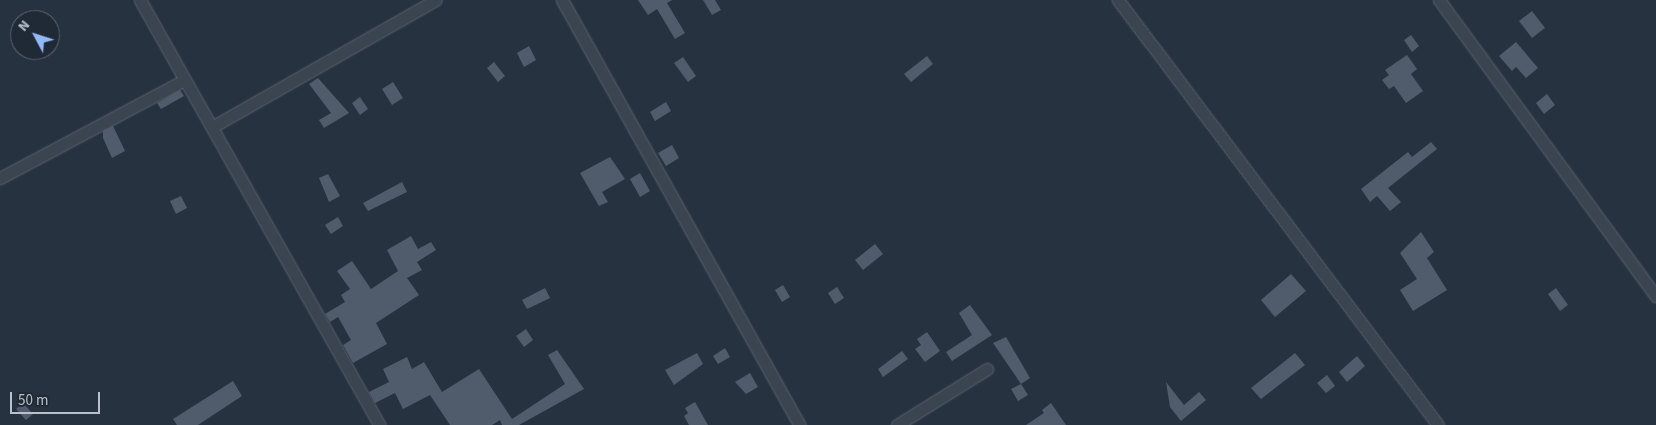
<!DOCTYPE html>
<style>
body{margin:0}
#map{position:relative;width:1656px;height:425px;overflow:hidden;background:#273241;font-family:"Source Sans 3",sans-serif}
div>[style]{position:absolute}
.building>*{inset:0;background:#505b6c}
.roads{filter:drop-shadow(0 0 1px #59626e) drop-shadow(0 0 1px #59626e)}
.street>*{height:11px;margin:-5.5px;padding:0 5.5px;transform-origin:5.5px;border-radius:5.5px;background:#3b4451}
span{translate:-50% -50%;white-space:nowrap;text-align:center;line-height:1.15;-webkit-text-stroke:4px #202936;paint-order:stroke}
.north{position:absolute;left:10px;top:10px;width:50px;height:50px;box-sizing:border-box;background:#202936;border:1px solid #5d6572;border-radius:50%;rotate:310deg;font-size:14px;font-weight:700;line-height:20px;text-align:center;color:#b8c0cb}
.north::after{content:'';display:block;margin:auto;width:18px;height:22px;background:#93baf5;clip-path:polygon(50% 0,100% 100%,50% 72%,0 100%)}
.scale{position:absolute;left:10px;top:392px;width:90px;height:22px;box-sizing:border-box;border:2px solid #b8c0cb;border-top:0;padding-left:6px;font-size:15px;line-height:18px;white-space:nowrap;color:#b8c0cb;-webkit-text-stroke:4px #202936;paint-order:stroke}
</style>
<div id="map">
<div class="building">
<i style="clip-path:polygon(638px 0,672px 0,667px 3px,685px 33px,675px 39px,657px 9px,648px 15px)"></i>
<i style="clip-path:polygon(703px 0,715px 0,721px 10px,712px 15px)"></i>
<i style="clip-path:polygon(1532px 11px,1545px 28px,1532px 38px,1519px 21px)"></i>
<i style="clip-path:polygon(1411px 35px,1419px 46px,1412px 52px,1404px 40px)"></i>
<i style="clip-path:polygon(1516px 42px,1538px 68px,1526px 78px,1516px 67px,1512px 71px,1499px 56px)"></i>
<i style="clip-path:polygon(529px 46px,536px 60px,524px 67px,517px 53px)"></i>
<i style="clip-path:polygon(1407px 55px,1417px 69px,1411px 74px,1423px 91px,1406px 103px,1394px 86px,1389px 89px,1382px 80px,1389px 75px,1385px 70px)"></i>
<i style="clip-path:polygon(927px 56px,933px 64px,911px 82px,904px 74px)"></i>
<i style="clip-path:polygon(683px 57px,696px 76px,688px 82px,674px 63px)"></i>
<i style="clip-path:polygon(494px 62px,505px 76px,498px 82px,487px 68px)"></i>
<i style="clip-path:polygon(318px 78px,349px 113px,324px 128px,319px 120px,331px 113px,309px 84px)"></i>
<i style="clip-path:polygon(393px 82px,403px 98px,392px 105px,382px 89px)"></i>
<i style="clip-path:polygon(180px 90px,184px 96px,161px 109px,157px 103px)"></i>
<i style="clip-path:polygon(1547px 94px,1555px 105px,1544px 114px,1536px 103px)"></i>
<i style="clip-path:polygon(360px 97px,368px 109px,360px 115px,352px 103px)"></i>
<i style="clip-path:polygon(666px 102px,671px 111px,655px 121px,650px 112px)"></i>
<i style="clip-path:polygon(113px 126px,125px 151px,112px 158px,103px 138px,103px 131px)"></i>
<i style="clip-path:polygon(1431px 142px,1437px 149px,1388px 188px,1401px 202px,1390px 211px,1377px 196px,1370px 202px,1361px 189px,1408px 152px,1412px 157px)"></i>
<i style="clip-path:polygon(672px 145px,679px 158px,666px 166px,658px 153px)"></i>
<i style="clip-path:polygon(610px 157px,625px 179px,602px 192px,608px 202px,599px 206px,580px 173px)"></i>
<i style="clip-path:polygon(640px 173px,650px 191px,640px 197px,630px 179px)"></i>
<i style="clip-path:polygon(328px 174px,340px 196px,329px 202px,319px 178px)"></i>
<i style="clip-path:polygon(402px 182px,407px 192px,368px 211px,363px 203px)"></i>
<i style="clip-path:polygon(181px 196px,187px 208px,176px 214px,170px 201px)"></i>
<i style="clip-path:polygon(338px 217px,343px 226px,331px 234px,325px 225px)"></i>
<i style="clip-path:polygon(1421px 232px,1434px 252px,1427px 258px,1447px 290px,1413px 311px,1400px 290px,1417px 279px,1400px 253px)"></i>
<i style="clip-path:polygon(411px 236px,418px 249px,431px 242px,436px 250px,417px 262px,422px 270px,407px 278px,419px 295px,376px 323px,387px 344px,353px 363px,343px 345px,351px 340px,338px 317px,330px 322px,325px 314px,345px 302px,341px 295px,350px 289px,337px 271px,352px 261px,371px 289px,398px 271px,387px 250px)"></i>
<i style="clip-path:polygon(875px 244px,883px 254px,863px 270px,855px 260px)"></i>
<i style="clip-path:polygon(1291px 274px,1306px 291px,1275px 317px,1261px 300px)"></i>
<i style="clip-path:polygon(783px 285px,790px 297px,782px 302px,775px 290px)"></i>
<i style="clip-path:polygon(837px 287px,844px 298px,835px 304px,828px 293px)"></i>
<i style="clip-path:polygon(545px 288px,550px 298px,527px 309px,522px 300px)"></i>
<i style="clip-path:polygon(1556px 288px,1568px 305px,1560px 311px,1548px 294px)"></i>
<i style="clip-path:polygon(970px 305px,992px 335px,952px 361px,946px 352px,972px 335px,959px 313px)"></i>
<i style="clip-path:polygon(526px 329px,533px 340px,524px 347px,516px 336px)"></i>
<i style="clip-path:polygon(927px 332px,940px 351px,925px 362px,915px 349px,921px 345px,917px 339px)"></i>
<i style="clip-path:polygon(1006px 337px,1030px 378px,1021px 384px,993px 343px)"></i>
<i style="clip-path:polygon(725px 348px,730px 357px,718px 364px,713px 356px)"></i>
<i style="clip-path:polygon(557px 350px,584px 389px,519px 425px,502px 425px,500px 420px,492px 425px,450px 425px,430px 395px,403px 409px,395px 393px,375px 403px,369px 392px,389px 382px,383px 369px,407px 357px,412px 369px,424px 362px,442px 392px,479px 369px,512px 419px,565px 384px,548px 355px)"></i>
<i style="clip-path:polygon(902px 351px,908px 359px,883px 377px,878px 369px)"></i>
<i style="clip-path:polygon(697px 353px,703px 364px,674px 385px,665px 370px)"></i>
<i style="clip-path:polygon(1295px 353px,1305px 365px,1261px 399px,1251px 388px)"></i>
<i style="clip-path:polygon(1357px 356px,1365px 366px,1347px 382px,1339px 372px)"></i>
<i style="clip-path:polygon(750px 373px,758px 387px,746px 394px,735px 382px)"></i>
<i style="clip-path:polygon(1327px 375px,1335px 386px,1326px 393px,1317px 383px)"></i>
<i style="clip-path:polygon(233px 381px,242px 396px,198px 425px,177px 425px,173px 419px)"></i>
<i style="clip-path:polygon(1166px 382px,1184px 405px,1199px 392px,1206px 400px,1181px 421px,1170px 407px)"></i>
<i style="clip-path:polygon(1021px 384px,1028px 395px,1018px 401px,1011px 389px)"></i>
<i style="clip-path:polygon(695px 402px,708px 425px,689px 425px,684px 416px,688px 413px,685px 408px)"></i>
<i style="clip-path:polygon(23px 403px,33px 414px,26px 420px,16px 409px)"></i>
<i style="clip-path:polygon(1051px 403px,1066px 425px,1026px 425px,1044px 413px,1042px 410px)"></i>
</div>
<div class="roads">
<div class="street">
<i style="left:140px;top:0;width:488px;rotate:60.6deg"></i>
<i style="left:562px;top:0;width:487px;rotate:60.8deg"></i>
<i style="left:1118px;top:0;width:532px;rotate:53.02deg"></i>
<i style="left:1439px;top:0;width:367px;rotate:53.8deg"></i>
<i style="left:212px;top:127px;width:257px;rotate:-29.6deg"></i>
<i style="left:0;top:178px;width:208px;rotate:-28deg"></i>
<i style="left:897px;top:425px;width:106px;rotate:-31.9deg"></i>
</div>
</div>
<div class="north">N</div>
<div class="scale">50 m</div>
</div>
